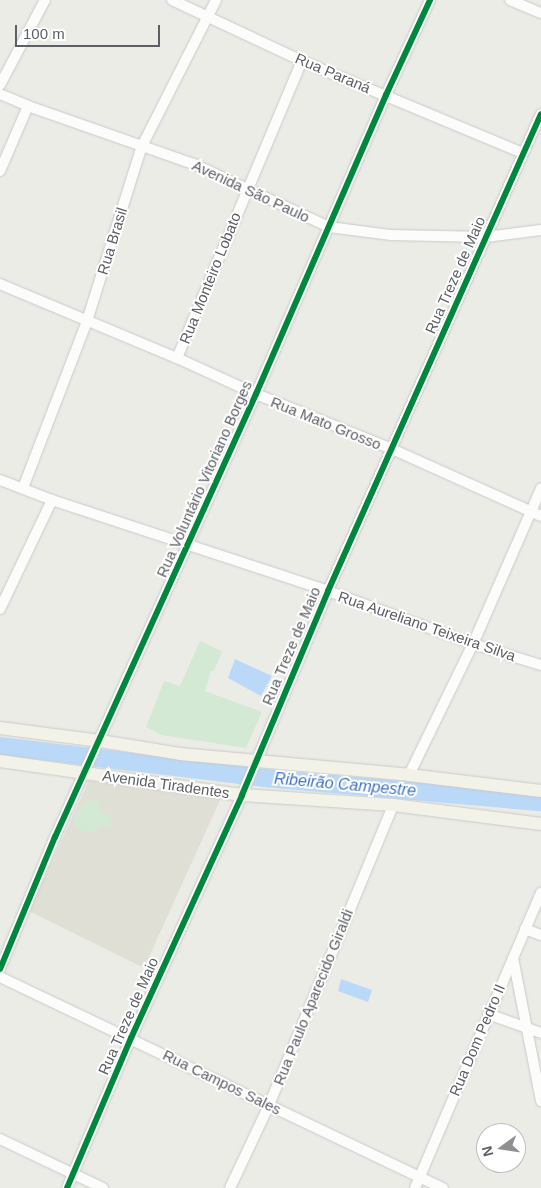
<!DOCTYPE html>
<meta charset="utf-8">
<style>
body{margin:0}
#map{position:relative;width:541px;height:1188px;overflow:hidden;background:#ecece7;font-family:Helvetica,sans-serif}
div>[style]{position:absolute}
.education>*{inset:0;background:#e0dfd6}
.green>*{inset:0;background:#d4e9d4}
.water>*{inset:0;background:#bad8f8}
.river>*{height:18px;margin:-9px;padding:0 9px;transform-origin:9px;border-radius:9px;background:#bad8f8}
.roads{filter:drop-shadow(0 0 1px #c9cac9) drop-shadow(0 0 1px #c9cac9)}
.minor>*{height:10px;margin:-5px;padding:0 5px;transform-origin:5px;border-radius:5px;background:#fcfcfb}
.major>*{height:12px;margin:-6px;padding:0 6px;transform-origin:6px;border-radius:6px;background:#f3f2e8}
.cycleway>*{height:6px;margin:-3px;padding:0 3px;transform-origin:3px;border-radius:3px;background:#00873e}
span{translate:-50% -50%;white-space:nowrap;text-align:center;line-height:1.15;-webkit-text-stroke:4px #fff;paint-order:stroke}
.street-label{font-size:15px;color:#5c5f65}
.water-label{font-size:16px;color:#4172bd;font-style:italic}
.north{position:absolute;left:476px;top:1123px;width:50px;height:50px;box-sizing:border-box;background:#fff;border:1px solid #bebfc1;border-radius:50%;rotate:256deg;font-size:14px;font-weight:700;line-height:20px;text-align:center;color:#5c5f65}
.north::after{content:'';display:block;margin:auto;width:18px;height:22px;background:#8e9092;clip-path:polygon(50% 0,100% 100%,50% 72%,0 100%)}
.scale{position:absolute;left:15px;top:25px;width:145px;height:22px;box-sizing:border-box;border:2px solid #5c5f65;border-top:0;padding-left:6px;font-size:15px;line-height:18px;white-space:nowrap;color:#5c5f65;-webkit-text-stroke:4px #fff;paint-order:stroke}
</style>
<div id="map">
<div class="education">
<i style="clip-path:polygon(89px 781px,221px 798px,144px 968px,29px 911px)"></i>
</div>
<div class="green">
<i style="clip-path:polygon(200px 641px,222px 651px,214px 671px,211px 671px,205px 691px,262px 712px,246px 748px,161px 735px,146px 727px,164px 681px,180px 686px)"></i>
<i style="clip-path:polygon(88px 800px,99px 801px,98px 809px,112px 819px,110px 827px,103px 825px,93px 832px,82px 831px,75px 825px,74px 815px)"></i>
</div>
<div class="water">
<i style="clip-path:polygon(235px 659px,272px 676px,261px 696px,228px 678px)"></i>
<i style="clip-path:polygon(341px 979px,372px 990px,368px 1002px,338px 991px)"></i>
</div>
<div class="river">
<i style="left:0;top:746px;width:266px;rotate:6.9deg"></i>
<i style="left:264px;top:778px;width:278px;rotate:5deg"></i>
</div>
<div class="roads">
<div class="minor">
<i style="left:172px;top:0;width:144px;rotate:25.1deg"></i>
<i style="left:302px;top:61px;width:239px;rotate:22.6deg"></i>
<i style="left:510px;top:0;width:34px;rotate:23deg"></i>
<i style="left:0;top:85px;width:96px;rotate:-62.1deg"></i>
<i style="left:0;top:94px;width:30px;rotate:23deg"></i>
<i style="left:28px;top:106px;width:176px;rotate:19.3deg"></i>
<i style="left:194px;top:164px;width:149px;rotate:25deg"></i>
<i style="left:329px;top:227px;width:63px;rotate:7.4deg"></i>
<i style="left:391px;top:235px;width:95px;rotate:1.2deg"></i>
<i style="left:486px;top:237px;width:55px;rotate:-7.3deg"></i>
<i style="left:0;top:171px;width:71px;rotate:-66.7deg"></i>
<i style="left:0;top:284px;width:192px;rotate:22.7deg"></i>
<i style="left:177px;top:358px;width:87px;rotate:24.5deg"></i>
<i style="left:256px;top:394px;width:147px;rotate:22deg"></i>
<i style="left:392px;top:449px;width:163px;rotate:24.2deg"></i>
<i style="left:177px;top:358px;width:322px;rotate:-67.2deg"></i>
<i style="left:0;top:480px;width:56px;rotate:21deg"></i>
<i style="left:52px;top:500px;width:291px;rotate:18.2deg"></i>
<i style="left:328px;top:591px;width:154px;rotate:20.1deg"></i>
<i style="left:473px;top:644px;width:71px;rotate:17.2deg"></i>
<i style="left:23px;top:488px;width:179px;rotate:-69deg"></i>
<i style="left:87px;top:321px;width:183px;rotate:-72.6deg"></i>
<i style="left:142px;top:146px;width:164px;rotate:-63.1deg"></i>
<i style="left:0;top:609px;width:121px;rotate:-64.5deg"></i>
<i style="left:409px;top:775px;width:146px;rotate:-64deg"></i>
<i style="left:473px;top:644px;width:170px;rotate:-66.4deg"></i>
<i style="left:525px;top:929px;width:17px;rotate:21deg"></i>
<i style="left:513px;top:958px;width:146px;rotate:78.9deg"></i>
<i style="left:0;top:969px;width:143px;rotate:-67.4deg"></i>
<i style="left:55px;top:837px;width:486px;rotate:-65.6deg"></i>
<i style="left:256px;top:394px;width:326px;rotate:-66.5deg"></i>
<i style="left:386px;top:95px;width:105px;rotate:-65.1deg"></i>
<i style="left:0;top:977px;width:491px;rotate:25.5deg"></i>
<i style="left:488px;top:1014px;width:56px;rotate:19.7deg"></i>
<i style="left:0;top:1139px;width:114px;rotate:25.4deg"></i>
<i style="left:67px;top:1188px;width:163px;rotate:-66.9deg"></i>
<i style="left:131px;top:1038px;width:267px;rotate:-65.4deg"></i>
<i style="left:242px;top:795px;width:221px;rotate:-67.1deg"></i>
<i style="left:328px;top:591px;width:522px;rotate:-65.94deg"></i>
<i style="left:230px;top:1188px;width:92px;rotate:-64.8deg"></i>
<i style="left:269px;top:1105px;width:325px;rotate:-67.5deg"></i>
<i style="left:415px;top:1188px;width:321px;rotate:-66.9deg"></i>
</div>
<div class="major">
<i style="left:0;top:728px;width:101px;rotate:7.4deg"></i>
<i style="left:100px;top:741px;width:81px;rotate:9.2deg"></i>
<i style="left:180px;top:754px;width:230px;rotate:5.2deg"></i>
<i style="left:409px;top:775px;width:133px;rotate:6.9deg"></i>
<i style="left:0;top:761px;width:244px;rotate:8deg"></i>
<i style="left:242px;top:795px;width:151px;rotate:3.8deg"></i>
<i style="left:393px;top:805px;width:149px;rotate:7.3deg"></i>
</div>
</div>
<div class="cycleway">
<i style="left:0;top:969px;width:143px;rotate:-67.4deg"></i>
<i style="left:55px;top:837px;width:486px;rotate:-65.6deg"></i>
<i style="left:256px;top:394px;width:326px;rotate:-66.5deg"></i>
<i style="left:386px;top:95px;width:105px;rotate:-65.1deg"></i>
<i style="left:67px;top:1188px;width:163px;rotate:-66.9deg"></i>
<i style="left:131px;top:1038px;width:267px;rotate:-65.4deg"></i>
<i style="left:242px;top:795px;width:221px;rotate:-67.1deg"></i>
<i style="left:328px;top:591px;width:522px;rotate:-65.94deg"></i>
</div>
<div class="street-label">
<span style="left:333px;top:73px;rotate:23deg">Rua Paraná</span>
<span style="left:251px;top:191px;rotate:25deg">Avenida São Paulo</span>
<span style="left:112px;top:241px;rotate:-73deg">Rua Brasil</span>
<span style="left:455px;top:275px;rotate:-66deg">Rua Treze de Maio</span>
<span style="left:210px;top:278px;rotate:-68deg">Rua Monteiro Lobato</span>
<span style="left:326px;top:423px;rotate:22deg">Rua Mato Grosso</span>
<span style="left:204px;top:479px;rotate:-66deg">Rua Voluntário Vitoriano Borges</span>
<span style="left:427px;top:626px;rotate:19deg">Rua Aureliano Teixeira Silva</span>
<span style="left:291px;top:646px;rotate:-67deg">Rua Treze de Maio</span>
<span style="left:166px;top:784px;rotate:8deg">Avenida Tiradentes</span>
<span style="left:313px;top:997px;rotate:-68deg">Rua Paulo Aparecido Giraldi</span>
<span style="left:128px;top:1016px;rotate:-66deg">Rua Treze de Maio</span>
<span style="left:477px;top:1040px;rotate:-67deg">Rua Dom Pedro II</span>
<span style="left:222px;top:1082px;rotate:26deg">Rua Campos Sales</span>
</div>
<div class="water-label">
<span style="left:345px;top:785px;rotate:5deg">Ribeirão Campestre</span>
</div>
<div class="north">N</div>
<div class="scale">100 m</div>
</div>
